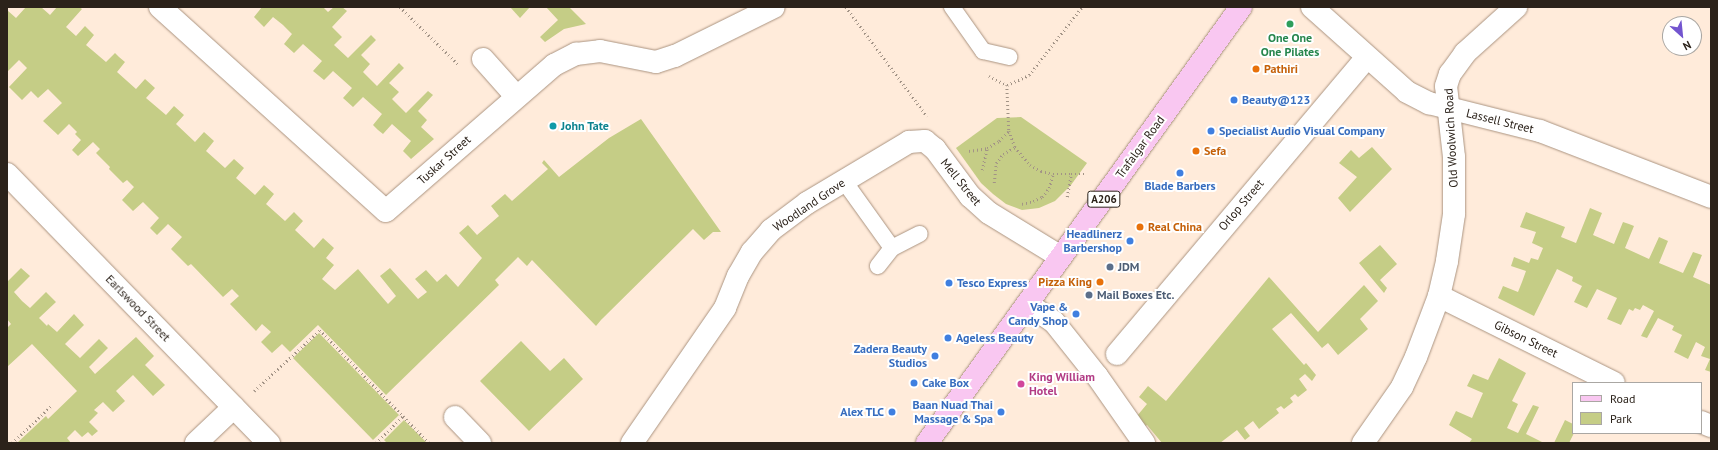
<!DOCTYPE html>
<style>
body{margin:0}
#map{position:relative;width:1718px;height:450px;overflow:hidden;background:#ffebda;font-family:"PT Sans",sans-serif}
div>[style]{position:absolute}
.green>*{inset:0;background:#c5cd86}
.path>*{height:2.5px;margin-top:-1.25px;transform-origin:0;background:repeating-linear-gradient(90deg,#a29386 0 1px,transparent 0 4px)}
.roads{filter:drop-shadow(0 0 1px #ab9481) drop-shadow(0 0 1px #ab9481)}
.service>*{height:16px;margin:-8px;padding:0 8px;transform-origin:8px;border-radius:8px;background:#fff}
.minor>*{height:22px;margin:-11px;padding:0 11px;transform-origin:11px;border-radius:11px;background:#fff}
.primary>*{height:22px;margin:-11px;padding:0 11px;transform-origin:11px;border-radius:11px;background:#f9c7f1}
.dots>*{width:11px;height:11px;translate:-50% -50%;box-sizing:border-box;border:2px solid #fff;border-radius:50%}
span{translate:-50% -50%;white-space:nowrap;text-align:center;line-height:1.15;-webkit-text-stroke:4px #fff;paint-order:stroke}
.shield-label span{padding:1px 3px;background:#fff;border:1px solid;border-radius:3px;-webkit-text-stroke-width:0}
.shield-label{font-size:11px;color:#2b221a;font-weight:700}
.leisure-label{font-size:12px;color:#27864d;font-weight:700}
.food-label{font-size:12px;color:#c56008;font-weight:700}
.left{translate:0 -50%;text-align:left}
.right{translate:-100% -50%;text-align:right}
.shop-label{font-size:12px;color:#366cbe;font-weight:700}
.street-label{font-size:12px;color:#2b221a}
.culture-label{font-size:12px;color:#0d838f;font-weight:700}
.service-label{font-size:12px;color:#4e5e75;font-weight:700}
.hotel-label{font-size:12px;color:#b23c85;font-weight:700}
.frame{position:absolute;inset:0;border:8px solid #2b221a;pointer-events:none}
.legend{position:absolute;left:1572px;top:382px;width:130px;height:52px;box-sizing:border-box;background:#fff;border:1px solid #aaa7a3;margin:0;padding:5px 7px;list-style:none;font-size:12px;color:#2b221a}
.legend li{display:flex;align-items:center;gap:8px;height:20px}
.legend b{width:20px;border:1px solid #aaa7a3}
.north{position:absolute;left:1662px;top:16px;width:40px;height:40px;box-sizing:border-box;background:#fff;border:1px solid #aaa7a3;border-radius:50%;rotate:153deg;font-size:11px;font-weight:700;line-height:16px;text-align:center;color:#2b221a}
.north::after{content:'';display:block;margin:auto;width:14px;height:18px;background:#7355cf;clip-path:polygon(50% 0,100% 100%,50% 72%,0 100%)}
</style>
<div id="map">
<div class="green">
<i style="clip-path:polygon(26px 7px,41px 7px,50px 15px,57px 7px,79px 7px,82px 9px,66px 27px,76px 36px,85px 26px,94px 35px,86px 45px,106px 62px,115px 53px,119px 57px,125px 62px,117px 72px,136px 89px,145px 79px,155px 88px,146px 98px,166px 115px,174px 106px,184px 115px,176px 124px,195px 142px,204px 132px,214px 141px,206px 151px,225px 168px,234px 159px,244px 168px,236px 178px,255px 195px,264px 185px,274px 194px,266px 204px,285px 221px,294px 212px,303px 221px,295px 230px,314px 248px,323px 238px,334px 248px,326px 258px,334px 265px,322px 279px,335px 290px,358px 269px,388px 304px,396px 296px,380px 276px,390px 268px,418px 299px,427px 292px,415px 279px,426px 270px,437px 282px,446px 274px,458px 287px,482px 258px,459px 233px,468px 225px,477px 235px,499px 216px,491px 206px,505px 194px,512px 201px,548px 169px,542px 163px,544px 160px,559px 177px,609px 138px,641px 119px,721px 232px,713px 232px,704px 240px,693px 229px,601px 320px,596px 326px,532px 260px,527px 266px,518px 257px,495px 280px,499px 285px,386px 395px,318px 325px,290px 352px,282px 344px,272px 353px,261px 342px,271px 332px,262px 324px,256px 331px,230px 304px,239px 296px,232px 289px,223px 297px,191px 264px,188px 266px,171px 249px,182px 237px,168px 224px,157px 235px,150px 228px,159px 218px,143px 202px,133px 211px,122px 200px,134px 187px,127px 180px,123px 183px,109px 169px,110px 167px,96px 153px,100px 149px,93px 142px,78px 156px,72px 150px,81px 140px,75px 134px,77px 132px,69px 124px,58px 135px,43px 121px,62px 103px,48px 89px,38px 98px,31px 91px,22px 100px,9px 87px,27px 68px,19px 60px,7px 72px,7px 10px,16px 18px)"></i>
<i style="clip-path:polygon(262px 7px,323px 7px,328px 12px,334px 7px,342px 7px,347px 11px,332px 27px,342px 37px,334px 45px,348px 58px,371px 35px,376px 40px,361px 55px,370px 64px,363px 72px,377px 86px,399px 63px,404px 68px,389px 83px,399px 92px,392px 99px,406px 113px,428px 91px,433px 95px,418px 111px,427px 120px,421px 127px,434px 139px,411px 159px,403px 151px,411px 141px,392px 124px,383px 134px,378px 130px,373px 125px,382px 114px,363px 97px,353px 107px,343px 98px,352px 88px,333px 71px,324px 80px,313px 71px,322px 61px,303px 44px,294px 53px,284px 44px,292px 34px,283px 25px,273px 17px,264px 27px,254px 17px)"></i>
<i style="clip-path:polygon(510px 7px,530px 7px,520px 18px)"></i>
<i style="clip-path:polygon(546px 7px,569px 7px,586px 24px,564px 29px,545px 42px,540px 37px,558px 20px)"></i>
<i style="clip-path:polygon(1021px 117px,1087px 163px,1071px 185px,1055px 201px,1039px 208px,1022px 210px,1006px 204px,993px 194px,981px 183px,956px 148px,997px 118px)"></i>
<i style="clip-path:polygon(1372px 147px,1392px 169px,1350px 212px,1338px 198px,1357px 177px,1339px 163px,1351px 150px,1359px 158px)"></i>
<i style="clip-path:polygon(1590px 208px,1602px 213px,1593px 235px,1614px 244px,1623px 222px,1629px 224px,1634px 226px,1625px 248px,1649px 259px,1659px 237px,1668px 241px,1659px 263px,1683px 273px,1693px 252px,1702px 255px,1693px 277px,1711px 285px,1711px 372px,1705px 370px,1710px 359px,1701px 356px,1705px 347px,1696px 342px,1688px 359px,1674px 352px,1682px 335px,1672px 330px,1674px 326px,1658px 318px,1647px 338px,1641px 336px,1654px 311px,1643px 305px,1640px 310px,1635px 308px,1633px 311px,1629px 309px,1621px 325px,1607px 319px,1617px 298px,1597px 289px,1587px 308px,1574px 302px,1582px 286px,1572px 281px,1573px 277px,1557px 269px,1534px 316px,1498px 298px,1503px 286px,1518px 292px,1522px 282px,1526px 271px,1511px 266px,1514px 257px,1529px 263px,1531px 258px,1538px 260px,1543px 248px,1532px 243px,1536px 232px,1520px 227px,1526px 212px,1565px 227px,1561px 237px,1576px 243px)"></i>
<i style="clip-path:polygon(1380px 245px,1397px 264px,1380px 280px,1387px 288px,1384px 293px,1359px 263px)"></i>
<i style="clip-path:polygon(21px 268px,30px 276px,14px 292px,22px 301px,30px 308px,46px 292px,56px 302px,39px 318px,47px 326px,48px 324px,57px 332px,74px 314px,84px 325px,65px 344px,80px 358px,99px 339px,108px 348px,89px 367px,95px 374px,136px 337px,154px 356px,145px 365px,165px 385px,153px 396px,133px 375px,116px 391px,125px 401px,113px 412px,103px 402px,94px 410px,98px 413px,89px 422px,98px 431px,92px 436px,88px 432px,82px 437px,75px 430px,67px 438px,71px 443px,17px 443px,46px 416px,48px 419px,77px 391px,32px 344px,7px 367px,7px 328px,11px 324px,7px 319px,7px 282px)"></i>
<i style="clip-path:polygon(1269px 277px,1318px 332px,1364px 285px,1378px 301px,1360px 319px,1368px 329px,1338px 355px,1328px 343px,1322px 348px,1291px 313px,1272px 329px,1304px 365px,1306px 363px,1316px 375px,1312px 381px,1305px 374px,1299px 379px,1307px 390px,1298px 397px,1295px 394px,1290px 398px,1293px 402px,1284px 409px,1281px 406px,1276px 409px,1279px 413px,1259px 429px,1253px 421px,1244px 428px,1250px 436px,1245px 440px,1237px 430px,1220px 443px,1162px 443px,1147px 425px,1144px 427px,1137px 416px,1147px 404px,1139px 397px,1148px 386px,1166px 401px)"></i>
<i style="clip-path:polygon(319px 333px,399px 415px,373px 440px,293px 358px)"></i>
<i style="clip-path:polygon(521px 341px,550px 371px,564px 358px,583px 379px,529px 431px,480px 381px)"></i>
<i style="clip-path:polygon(1499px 358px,1526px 373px,1512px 401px,1518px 404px,1507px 428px,1518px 433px,1533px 405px,1539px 407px,1526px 434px,1544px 443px,1469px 443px,1472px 439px,1449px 425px,1456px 411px,1472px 418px,1483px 393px,1467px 386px,1473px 374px,1488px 380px)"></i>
<i style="clip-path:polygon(404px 420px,427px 443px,387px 443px,384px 440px)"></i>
<i style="clip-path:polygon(1565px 420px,1573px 424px,1573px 433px,1574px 433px,1569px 443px,1554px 443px)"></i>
</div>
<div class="path">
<i style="left:400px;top:7px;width:81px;rotate:44.5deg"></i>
<i style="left:846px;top:7px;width:136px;rotate:53.4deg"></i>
<i style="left:989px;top:76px;width:20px;rotate:27deg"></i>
<i style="left:1007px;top:85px;width:24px;rotate:-24deg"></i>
<i style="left:1029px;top:75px;width:86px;rotate:-52.1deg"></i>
<i style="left:1007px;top:85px;width:46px;rotate:87.5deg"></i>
<i style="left:969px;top:151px;width:18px;rotate:-9deg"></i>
<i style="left:987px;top:148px;width:14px;rotate:-30deg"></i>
<i style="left:999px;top:141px;width:14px;rotate:-45deg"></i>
<i style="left:1009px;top:131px;width:17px;rotate:69deg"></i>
<i style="left:1015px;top:147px;width:23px;rotate:50deg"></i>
<i style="left:1030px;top:165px;width:13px;rotate:29deg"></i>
<i style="left:1041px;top:171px;width:12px;rotate:14deg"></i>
<i style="left:1053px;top:174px;width:18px"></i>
<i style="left:982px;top:170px;width:23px;rotate:-77deg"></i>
<i style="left:994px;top:183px;width:20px;rotate:-84deg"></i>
<i style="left:996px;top:163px;width:11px;rotate:-52deg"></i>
<i style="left:1003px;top:154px;width:14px;rotate:-30deg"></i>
<i style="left:1067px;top:197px;width:23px;rotate:-80deg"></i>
<i style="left:1071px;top:174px;width:13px"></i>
<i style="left:1022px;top:204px;width:11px;rotate:-15deg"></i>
<i style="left:1033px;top:201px;width:10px;rotate:-24deg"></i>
<i style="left:1042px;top:197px;width:11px;rotate:-52deg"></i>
<i style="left:1049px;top:188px;width:15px;rotate:-74deg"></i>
<i style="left:254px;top:391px;width:90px;rotate:-42.7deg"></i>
<i style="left:320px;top:330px;width:157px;rotate:46deg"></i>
<i style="left:12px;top:443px;width:54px;rotate:-43.5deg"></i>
<i style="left:376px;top:443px;width:38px;rotate:-45deg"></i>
</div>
<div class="roads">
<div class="service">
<i style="left:952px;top:7px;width:54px;rotate:54.8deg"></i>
<i style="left:983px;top:51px;width:27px;rotate:13deg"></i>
<i style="left:844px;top:181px;width:82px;rotate:54.4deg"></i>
<i style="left:892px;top:248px;width:23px;rotate:128deg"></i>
<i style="left:892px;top:248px;width:31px;rotate:-27deg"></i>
</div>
<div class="minor">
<i style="left:160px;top:7px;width:304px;rotate:42.1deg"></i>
<i style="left:386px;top:211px;width:223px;rotate:-41deg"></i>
<i style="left:554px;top:65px;width:25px;rotate:-27deg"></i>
<i style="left:576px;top:54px;width:24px;rotate:-7deg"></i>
<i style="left:600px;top:51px;width:57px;rotate:11.1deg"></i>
<i style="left:656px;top:62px;width:20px;rotate:-18deg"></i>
<i style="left:675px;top:56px;width:110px;rotate:-26.3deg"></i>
<i style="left:1312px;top:7px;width:127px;rotate:41.8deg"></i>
<i style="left:1407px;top:92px;width:25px;rotate:27deg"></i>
<i style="left:1429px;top:103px;width:114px;rotate:14.2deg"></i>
<i style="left:1540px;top:131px;width:183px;rotate:21.1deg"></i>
<i style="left:483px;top:59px;width:50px;rotate:48.3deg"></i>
<i style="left:7px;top:174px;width:376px;rotate:45.8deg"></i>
<i style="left:1439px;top:296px;width:195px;rotate:26.4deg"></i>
<i style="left:1028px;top:304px;width:32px;rotate:35deg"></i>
<i style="left:1054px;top:322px;width:69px;rotate:51.5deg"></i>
<i style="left:1097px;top:376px;width:82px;rotate:55deg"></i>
<i style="left:1117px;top:354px;width:388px;rotate:-49.9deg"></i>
<i style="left:455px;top:417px;width:36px;rotate:46deg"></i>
<i style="left:1701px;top:422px;width:11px;rotate:22deg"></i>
<i style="left:196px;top:443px;width:52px;rotate:-43.5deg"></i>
<i style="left:632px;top:443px;width:164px;rotate:-55.4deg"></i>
<i style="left:725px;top:308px;width:35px;rotate:-68deg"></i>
<i style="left:738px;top:276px;width:28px;rotate:-60deg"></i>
<i style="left:752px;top:252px;width:29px;rotate:-49deg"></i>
<i style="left:771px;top:230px;width:45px;rotate:-36.9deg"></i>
<i style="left:807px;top:203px;width:119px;rotate:-30.9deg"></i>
<i style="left:909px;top:142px;width:16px;rotate:-4deg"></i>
<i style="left:925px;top:141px;width:13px;rotate:39deg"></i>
<i style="left:935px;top:149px;width:59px;rotate:53.3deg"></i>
<i style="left:970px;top:196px;width:25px;rotate:42deg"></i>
<i style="left:989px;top:213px;width:84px;rotate:31.4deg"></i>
<i style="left:1363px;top:443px;width:68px;rotate:-55.1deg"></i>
<i style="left:1402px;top:387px;width:33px;rotate:-65deg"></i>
<i style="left:1416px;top:357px;width:65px;rotate:-69.3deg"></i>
<i style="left:1439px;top:296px;width:36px;rotate:-77deg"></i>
<i style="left:1447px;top:261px;width:48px;rotate:-81.5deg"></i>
<i style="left:1454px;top:214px;width:57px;rotate:-90deg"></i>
<i style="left:1454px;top:157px;width:71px;rotate:-96.4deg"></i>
<i style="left:1446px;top:86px;width:13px;rotate:-72deg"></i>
<i style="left:1450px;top:74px;width:26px;rotate:-54deg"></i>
<i style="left:1465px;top:53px;width:69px;rotate:-42deg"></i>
</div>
<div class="primary">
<i style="left:927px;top:443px;width:537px;rotate:-54.24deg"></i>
</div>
</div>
<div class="dots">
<i style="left:1290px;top:24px;background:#2e9e5b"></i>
<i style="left:1256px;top:69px;background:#e8710a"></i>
<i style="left:1234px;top:100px;background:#3f7fe0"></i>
<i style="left:553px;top:126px;background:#0f9aa8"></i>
<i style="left:1211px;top:131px;background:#3f7fe0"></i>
<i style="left:1196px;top:151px;background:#e8710a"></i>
<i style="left:1180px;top:173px;background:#3f7fe0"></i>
<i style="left:1140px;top:227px;background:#e8710a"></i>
<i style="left:1130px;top:241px;background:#3f7fe0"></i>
<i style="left:1110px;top:267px;background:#5c6f8a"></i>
<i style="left:1100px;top:282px;background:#e8710a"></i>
<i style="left:949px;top:283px;background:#3f7fe0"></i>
<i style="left:1089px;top:295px;background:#5c6f8a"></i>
<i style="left:1076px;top:314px;background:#3f7fe0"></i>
<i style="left:948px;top:338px;background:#3f7fe0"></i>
<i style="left:935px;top:356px;background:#3f7fe0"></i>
<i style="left:914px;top:383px;background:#3f7fe0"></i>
<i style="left:1021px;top:384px;background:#d1479c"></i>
<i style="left:892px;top:412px;background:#3f7fe0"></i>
<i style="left:1001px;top:412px;background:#3f7fe0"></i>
</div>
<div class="shield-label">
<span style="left:1104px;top:199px">A206</span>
</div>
<div class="leisure-label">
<span style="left:1290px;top:45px">One One<br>One Pilates</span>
</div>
<div class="food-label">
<span class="left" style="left:1264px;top:69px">Pathiri</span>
<span class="left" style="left:1204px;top:151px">Sefa</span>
<span class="left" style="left:1148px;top:227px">Real China</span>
<span class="right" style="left:1092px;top:282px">Pizza King</span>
</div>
<div class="shop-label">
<span class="left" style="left:1242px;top:100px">Beauty@123</span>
<span class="left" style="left:1219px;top:131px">Specialist Audio Visual Company</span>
<span style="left:1180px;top:186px">Blade Barbers</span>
<span class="right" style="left:1122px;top:241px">Headlinerz<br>Barbershop</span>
<span class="left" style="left:957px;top:283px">Tesco Express</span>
<span class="right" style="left:1068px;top:314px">Vape &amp;<br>Candy Shop</span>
<span class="left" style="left:956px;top:338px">Ageless Beauty</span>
<span class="right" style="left:927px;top:356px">Zadera Beauty<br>Studios</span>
<span class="left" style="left:922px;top:383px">Cake Box</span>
<span class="right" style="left:993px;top:412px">Baan Nuad Thai<br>Massage &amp; Spa</span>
<span class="right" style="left:884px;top:412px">Alex TLC</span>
</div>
<div class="street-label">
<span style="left:1500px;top:121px;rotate:14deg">Lassell Street</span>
<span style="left:1451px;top:138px;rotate:-93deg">Old Woolwich Road</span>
<span style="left:1140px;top:147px;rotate:-54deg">Trafalgar Road</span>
<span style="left:444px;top:160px;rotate:-42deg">Tuskar Street</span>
<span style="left:961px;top:182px;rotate:51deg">Mell Street</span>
<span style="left:809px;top:205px;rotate:-34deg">Woodland Grove</span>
<span style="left:1241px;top:205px;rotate:-50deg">Orlop Street</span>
<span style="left:138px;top:308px;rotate:46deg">Earlswood Street</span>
<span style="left:1526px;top:339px;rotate:26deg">Gibson Street</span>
</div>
<div class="culture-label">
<span class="left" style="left:561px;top:126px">John Tate</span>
</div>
<div class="service-label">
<span class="left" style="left:1118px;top:267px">JDM</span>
<span class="left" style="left:1097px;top:295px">Mail Boxes Etc.</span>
</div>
<div class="hotel-label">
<span class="left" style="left:1029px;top:384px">King William<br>Hotel</span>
</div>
<div class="frame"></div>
<ul class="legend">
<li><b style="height:5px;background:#f9c7f1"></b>Road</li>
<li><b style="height:11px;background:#c5cd86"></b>Park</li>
</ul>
<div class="north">N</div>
</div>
